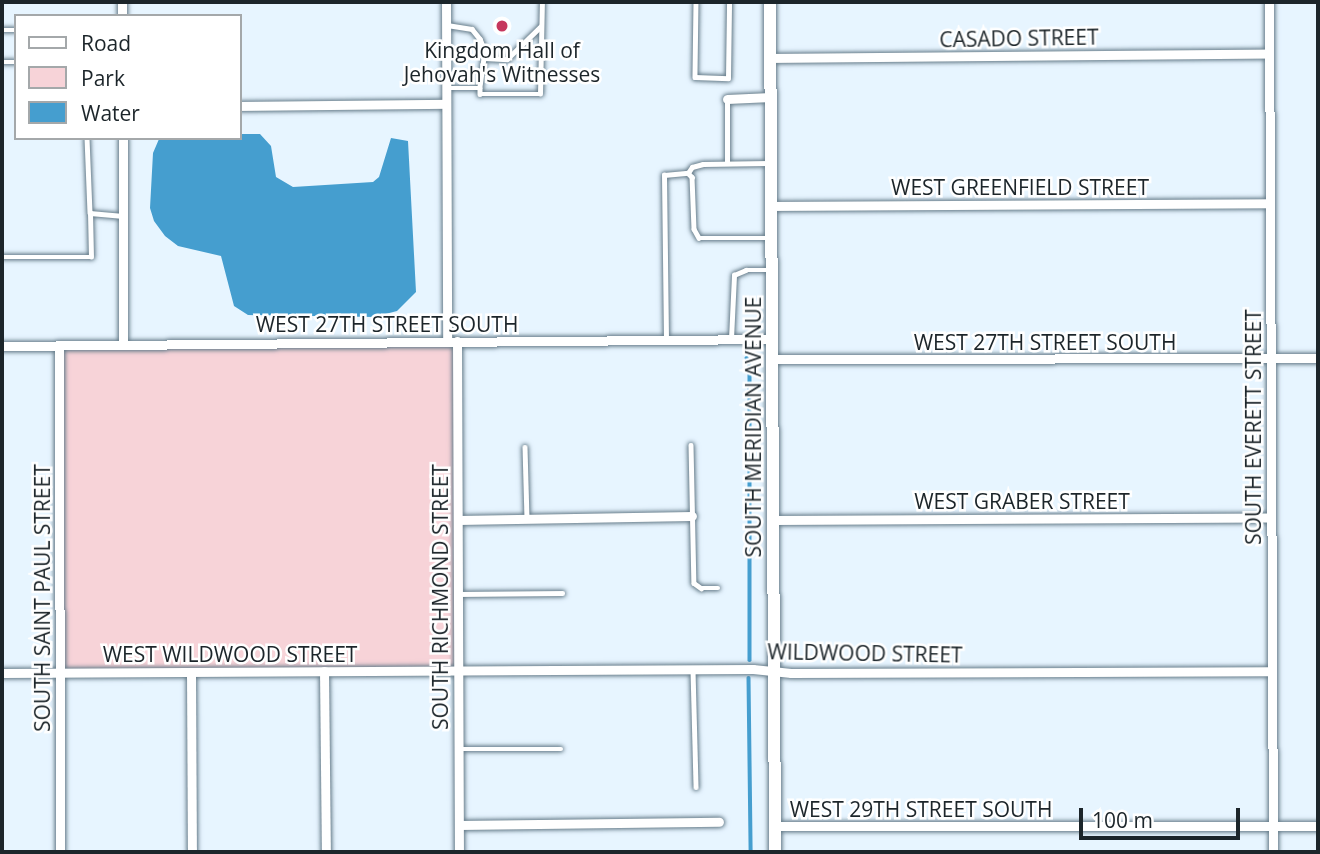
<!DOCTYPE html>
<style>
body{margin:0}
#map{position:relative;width:1320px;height:854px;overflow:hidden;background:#e7f5ff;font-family:"Open Sans",sans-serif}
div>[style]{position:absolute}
.green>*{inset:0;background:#f7d3d8}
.water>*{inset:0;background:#459ecf}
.stream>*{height:3.5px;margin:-1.75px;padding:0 1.75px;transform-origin:1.75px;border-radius:1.75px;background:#459ecf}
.roads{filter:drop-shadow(0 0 2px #677d8b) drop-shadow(0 0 2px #677d8b)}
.lane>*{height:4.5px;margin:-2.25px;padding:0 2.25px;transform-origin:2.25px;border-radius:2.25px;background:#fff}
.street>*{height:9px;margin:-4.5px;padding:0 4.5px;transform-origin:4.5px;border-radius:4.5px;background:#fff}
.secondary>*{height:12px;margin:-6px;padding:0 6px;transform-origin:6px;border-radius:6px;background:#fff}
.dots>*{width:19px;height:19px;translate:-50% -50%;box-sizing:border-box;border:4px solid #fff;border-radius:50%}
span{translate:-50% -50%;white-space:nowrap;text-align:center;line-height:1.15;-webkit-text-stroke:5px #fff;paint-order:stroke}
.street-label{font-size:21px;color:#1c252a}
.poi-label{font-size:21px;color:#1c252a}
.frame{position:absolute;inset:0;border:4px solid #1c252a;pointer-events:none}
.legend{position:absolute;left:14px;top:14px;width:228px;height:126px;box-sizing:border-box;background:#fff;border:2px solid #a4a8aa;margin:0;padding:9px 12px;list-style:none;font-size:21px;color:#1c252a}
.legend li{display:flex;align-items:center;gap:14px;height:35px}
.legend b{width:35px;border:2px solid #a4a8aa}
.scale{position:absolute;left:1079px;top:808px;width:161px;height:32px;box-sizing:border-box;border:4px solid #1c252a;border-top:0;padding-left:9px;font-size:21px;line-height:24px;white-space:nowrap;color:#1c252a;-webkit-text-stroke:5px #fff;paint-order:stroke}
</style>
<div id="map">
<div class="green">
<i style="clip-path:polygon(457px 341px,458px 671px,60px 673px,59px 345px)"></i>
</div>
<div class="water">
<i style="clip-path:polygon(240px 134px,260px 134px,271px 146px,276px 177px,293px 187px,373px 182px,379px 177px,391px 138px,408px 141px,416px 292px,397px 311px,374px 317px,248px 315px,234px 306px,221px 256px,178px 246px,165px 236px,154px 221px,150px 208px,153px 153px,159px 139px,240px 138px)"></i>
</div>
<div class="stream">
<i style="left:747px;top:358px;width:9px;rotate:69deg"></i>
<i style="left:750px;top:366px;width:294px;rotate:90deg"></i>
<i style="left:749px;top:678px;width:174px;rotate:89.3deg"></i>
</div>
<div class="roads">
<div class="lane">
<i style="left:696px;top:2px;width:75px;rotate:90.8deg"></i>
<i style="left:695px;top:77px;width:33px;rotate:2deg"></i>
<i style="left:728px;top:78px;width:76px;rotate:-89.2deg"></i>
<i style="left:447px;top:25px;width:25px;rotate:9deg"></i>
<i style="left:472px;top:29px;width:13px;rotate:51deg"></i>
<i style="left:480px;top:39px;width:13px;rotate:67deg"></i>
<i style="left:485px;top:51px;width:37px;rotate:98deg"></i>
<i style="left:2px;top:30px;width:14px"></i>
<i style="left:485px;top:58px;width:22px;rotate:3deg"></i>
<i style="left:507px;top:59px;width:47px;rotate:-44.1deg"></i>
<i style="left:2px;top:62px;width:14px"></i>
<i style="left:447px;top:88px;width:33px"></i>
<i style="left:480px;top:88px;width:6px;rotate:90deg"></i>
<i style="left:480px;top:94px;width:60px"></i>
<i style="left:540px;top:94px;width:92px;rotate:-88.8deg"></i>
<i style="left:87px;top:138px;width:75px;rotate:87.7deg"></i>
<i style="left:90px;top:213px;width:33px;rotate:5deg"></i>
<i style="left:727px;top:163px;width:64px;rotate:-90deg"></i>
<i style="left:688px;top:173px;width:7px;rotate:-56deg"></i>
<i style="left:692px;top:167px;width:11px;rotate:-15deg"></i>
<i style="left:703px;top:164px;width:65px;rotate:-0.9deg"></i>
<i style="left:2px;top:257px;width:89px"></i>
<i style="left:91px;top:257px;width:44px;rotate:-91.3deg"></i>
<i style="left:666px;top:339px;width:164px;rotate:-90.7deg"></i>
<i style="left:664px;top:175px;width:24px;rotate:-5deg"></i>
<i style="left:688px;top:173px;width:6px;rotate:45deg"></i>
<i style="left:692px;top:177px;width:52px;rotate:87.8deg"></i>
<i style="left:694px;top:229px;width:10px;rotate:61deg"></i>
<i style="left:699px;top:238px;width:69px"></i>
<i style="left:731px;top:339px;width:64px;rotate:-87.3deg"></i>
<i style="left:734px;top:275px;width:13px;rotate:-23deg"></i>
<i style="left:746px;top:270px;width:23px"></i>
<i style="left:691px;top:445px;width:138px;rotate:88.8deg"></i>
<i style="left:694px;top:583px;width:9px;rotate:36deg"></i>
<i style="left:701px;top:588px;width:17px"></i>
<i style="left:525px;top:447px;width:71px;rotate:88.4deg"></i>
<i style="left:459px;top:594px;width:103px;rotate:-0.6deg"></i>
<i style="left:693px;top:670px;width:117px;rotate:88.5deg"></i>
<i style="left:459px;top:749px;width:102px"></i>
</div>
<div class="street">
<i style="left:122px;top:2px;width:14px;rotate:90deg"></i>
<i style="left:446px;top:2px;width:339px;rotate:89.8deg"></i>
<i style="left:1269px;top:2px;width:850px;rotate:89.73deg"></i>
<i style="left:771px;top:58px;width:498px;rotate:-0.5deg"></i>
<i style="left:727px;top:99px;width:44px;rotate:-2.6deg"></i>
<i style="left:240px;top:106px;width:206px;rotate:-0.6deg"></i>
<i style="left:123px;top:138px;width:205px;rotate:90deg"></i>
<i style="left:771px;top:206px;width:499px;rotate:-0.3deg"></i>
<i style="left:457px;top:341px;width:511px;rotate:89.78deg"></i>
<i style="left:59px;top:345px;width:507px;rotate:89.89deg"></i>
<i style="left:2px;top:346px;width:770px;rotate:-0.52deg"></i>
<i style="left:772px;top:359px;width:546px;rotate:-0.1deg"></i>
<i style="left:458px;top:520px;width:234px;rotate:-1deg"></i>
<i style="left:773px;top:520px;width:498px;rotate:-0.3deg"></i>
<i style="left:324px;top:671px;width:181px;rotate:89.4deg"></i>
<i style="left:191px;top:672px;width:180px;rotate:89.7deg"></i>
<i style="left:2px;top:673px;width:751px;rotate:-0.31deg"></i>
<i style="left:753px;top:669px;width:38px;rotate:6deg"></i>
<i style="left:791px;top:673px;width:480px;rotate:-0.2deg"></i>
<i style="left:459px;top:825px;width:260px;rotate:-0.7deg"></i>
<i style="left:775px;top:826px;width:543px"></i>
</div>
<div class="secondary">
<i style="left:770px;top:2px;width:850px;rotate:89.66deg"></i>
</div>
</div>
<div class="dots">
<i style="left:502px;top:26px;background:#c6375d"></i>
</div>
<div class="street-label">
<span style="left:1019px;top:38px;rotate:-1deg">CASADO STREET</span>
<span style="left:1020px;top:187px">WEST GREENFIELD STREET</span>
<span style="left:387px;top:324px">WEST 27TH STREET SOUTH</span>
<span style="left:1045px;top:342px">WEST 27TH STREET SOUTH</span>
<span style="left:753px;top:427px;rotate:-90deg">SOUTH MERIDIAN AVENUE</span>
<span style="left:1253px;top:427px;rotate:-90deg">SOUTH EVERETT STREET</span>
<span style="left:1022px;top:501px">WEST GRABER STREET</span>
<span style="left:440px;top:597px;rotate:-90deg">SOUTH RICHMOND STREET</span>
<span style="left:42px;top:598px;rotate:-90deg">SOUTH SAINT PAUL STREET</span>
<span style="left:865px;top:653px;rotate:1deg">WILDWOOD STREET</span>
<span style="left:230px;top:654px">WEST WILDWOOD STREET</span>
<span style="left:921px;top:809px">WEST 29TH STREET SOUTH</span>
</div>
<div class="poi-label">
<span style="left:502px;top:62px">Kingdom Hall of<br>Jehovah's Witnesses</span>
</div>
<div class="frame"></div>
<ul class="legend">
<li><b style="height:9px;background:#fff"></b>Road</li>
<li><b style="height:19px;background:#f7d3d8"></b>Park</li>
<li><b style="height:19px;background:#459ecf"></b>Water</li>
</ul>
<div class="scale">100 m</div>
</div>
